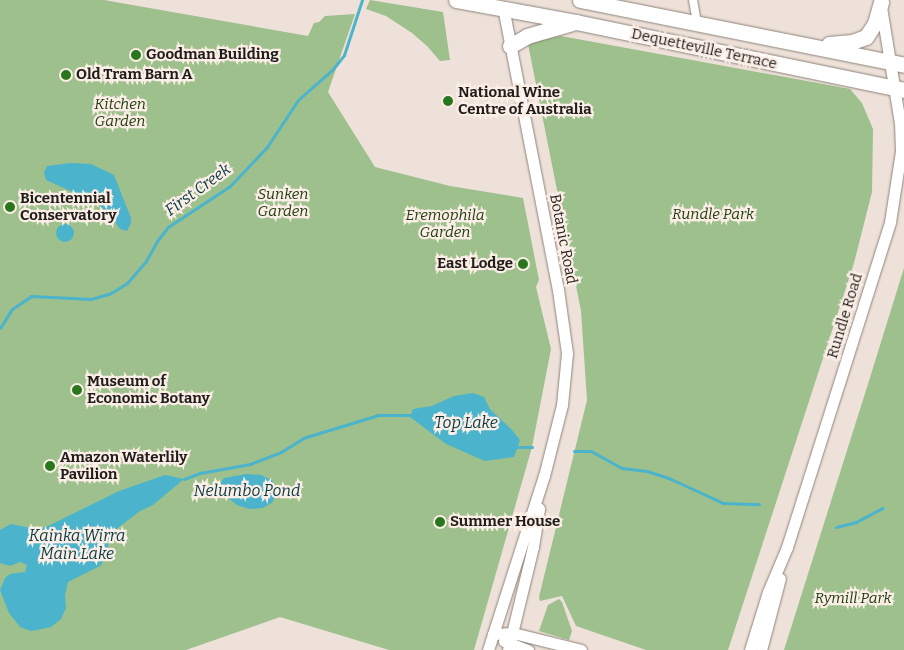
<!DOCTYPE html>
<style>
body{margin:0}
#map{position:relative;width:904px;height:650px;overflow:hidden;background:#ede1d9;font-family:Bitter,serif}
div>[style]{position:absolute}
.green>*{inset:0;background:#9dc08c}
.water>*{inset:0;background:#4bb4cc}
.round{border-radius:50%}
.stream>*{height:3px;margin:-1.5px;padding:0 1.5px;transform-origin:1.5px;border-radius:1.5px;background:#4bb4cc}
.roads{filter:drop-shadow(0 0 1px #8e837b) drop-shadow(0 0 1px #8e837b)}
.street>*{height:8px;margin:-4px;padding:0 4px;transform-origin:4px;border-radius:4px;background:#fff}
.secondary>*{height:11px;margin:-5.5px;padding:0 5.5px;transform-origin:5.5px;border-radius:5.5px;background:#fff}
.highway>*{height:15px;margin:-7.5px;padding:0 7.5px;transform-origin:7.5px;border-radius:7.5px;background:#fff}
.dots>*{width:14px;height:14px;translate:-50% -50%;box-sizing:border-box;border:2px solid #faeee6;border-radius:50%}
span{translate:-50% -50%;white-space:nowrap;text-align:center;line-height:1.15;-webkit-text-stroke:4.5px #faeee6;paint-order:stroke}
.street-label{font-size:15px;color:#211d1a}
.poi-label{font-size:15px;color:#211d1a;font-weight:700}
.left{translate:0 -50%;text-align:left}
.right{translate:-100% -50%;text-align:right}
.park-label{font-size:15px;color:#223e10;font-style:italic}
.water-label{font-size:16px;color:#083a44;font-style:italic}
</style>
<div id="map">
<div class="green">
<i style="clip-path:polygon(0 0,104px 0,308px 36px,314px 23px,319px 22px,325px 16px,355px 14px,328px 92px,375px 167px,450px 186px,523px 198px,539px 280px,536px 287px,551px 349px,532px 447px,474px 650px,389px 650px,280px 617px,186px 650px,0 650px)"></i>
<i style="clip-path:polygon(370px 0,443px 12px,450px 60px,440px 61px,427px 46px,412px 33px,386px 16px,366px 9px)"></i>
<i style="clip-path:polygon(561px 36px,850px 89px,862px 103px,873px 129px,872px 192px,854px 263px,728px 650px,646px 650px,576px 626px,562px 596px,540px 601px,539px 597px,587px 400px,581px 311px,528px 44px,530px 41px)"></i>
<i style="clip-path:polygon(904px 268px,904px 650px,784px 650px,868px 384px)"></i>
<i style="clip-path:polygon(559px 599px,562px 602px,572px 631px,569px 640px,539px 631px,548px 605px)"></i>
</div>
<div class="water">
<i style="clip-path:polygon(71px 163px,91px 164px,114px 175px,131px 218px,131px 223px,127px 231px,120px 229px,109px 214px,95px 202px,46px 180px,44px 172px,47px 166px)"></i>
<i class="round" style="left:56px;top:224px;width:18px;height:18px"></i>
<i style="clip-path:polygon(473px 393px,484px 397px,490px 409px,512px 430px,520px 440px,514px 457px,485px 461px,446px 444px,410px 417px,413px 409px,432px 406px,454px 396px)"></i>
<i style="clip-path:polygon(246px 474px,261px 475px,273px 481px,276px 492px,273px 502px,263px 508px,249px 509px,237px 505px,223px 494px,219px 485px,224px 478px)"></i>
<i style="clip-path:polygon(165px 475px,184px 479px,153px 505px,140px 511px,115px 530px,108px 540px,108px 554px,100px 566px,68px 582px,65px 596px,66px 608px,61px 619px,51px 627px,37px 630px,31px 631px,20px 627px,9px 613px,0 590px,5px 578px,10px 574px,25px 572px,27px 565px,20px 562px,10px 566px,0 563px,0 530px,11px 524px,31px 528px,46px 527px,119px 491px)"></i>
</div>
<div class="stream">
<i style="left:0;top:328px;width:22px;rotate:-58deg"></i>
<i style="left:12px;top:309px;width:23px;rotate:-34deg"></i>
<i style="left:31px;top:296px;width:60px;rotate:2.9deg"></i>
<i style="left:91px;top:299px;width:19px;rotate:-16deg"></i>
<i style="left:109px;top:294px;width:21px;rotate:-31deg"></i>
<i style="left:127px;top:283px;width:29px;rotate:-49deg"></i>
<i style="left:146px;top:261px;width:23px;rotate:-61deg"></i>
<i style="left:157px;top:241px;width:18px;rotate:-52deg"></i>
<i style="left:168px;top:227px;width:74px;rotate:-33.5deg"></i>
<i style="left:230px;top:186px;width:54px;rotate:-46.5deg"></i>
<i style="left:267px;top:147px;width:56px;rotate:-56.6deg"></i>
<i style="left:298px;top:100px;width:47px;rotate:-41.5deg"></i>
<i style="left:333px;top:69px;width:18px;rotate:-52deg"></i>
<i style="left:344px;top:55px;width:58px;rotate:-71.9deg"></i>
<i style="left:515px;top:447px;width:17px"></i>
<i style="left:574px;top:451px;width:17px"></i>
<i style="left:591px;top:451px;width:35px;rotate:29deg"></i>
<i style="left:622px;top:468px;width:25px;rotate:7deg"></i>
<i style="left:647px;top:471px;width:25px;rotate:18deg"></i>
<i style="left:671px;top:479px;width:57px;rotate:24.8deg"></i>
<i style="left:723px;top:503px;width:36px;rotate:2deg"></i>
<i style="left:184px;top:479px;width:17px;rotate:-21deg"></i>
<i style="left:200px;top:473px;width:51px;rotate:-10.2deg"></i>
<i style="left:250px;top:464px;width:33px;rotate:-21deg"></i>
<i style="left:281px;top:452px;width:26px;rotate:-32deg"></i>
<i style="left:303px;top:438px;width:78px;rotate:-17deg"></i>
<i style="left:378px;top:415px;width:35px"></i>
<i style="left:836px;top:527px;width:21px;rotate:-14deg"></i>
<i style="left:856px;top:522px;width:30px;rotate:-28deg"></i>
</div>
<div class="roads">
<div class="street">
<i style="left:693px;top:0;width:23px;rotate:80deg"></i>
</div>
<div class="secondary">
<i style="left:493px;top:634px;width:20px;rotate:-3deg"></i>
<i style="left:513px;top:633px;width:70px;rotate:14deg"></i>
<i style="left:504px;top:641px;width:26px;rotate:21deg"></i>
<i style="left:488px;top:650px;width:183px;rotate:-72.2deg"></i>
<i style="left:544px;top:476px;width:73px;rotate:-75.8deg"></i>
<i style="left:562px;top:405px;width:52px;rotate:-84.5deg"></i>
<i style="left:567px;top:353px;width:64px;rotate:-98.1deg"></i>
<i style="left:558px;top:290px;width:287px;rotate:-101deg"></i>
<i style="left:508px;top:650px;width:106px;rotate:-76.4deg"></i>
<i style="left:533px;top:547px;width:39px;rotate:-81deg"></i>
<i style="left:750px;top:650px;width:61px;rotate:-72.8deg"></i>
<i style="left:768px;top:592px;width:49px;rotate:-67.1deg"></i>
<i style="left:787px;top:547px;width:341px;rotate:-72.4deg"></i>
<i style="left:890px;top:222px;width:72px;rotate:-81.2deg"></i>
<i style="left:901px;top:151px;width:28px;rotate:-92deg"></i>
<i style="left:900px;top:123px;width:118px;rotate:-99.3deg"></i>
<i style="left:761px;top:650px;width:74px;rotate:-75.2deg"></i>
</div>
<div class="highway">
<i style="left:456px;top:0;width:122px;rotate:10.4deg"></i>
<i style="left:576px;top:22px;width:335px;rotate:11.7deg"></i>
<i style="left:580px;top:0;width:330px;rotate:11.3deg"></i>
<i style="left:829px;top:44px;width:23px;rotate:-5deg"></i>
<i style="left:852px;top:42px;width:15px;rotate:-20deg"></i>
<i style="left:866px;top:37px;width:17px;rotate:-57deg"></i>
<i style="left:875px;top:23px;width:22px;rotate:-74deg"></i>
<i style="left:510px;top:46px;width:20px;rotate:-30deg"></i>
<i style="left:527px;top:36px;width:47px;rotate:-16.1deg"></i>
</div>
</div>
<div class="dots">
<i style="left:136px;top:55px;background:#2a761c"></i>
<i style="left:66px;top:75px;background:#2a761c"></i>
<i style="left:448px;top:101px;background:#2a761c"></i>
<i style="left:10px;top:207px;background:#2a761c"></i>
<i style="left:523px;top:264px;background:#2a761c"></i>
<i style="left:77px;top:390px;background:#2a761c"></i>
<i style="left:50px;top:466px;background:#2a761c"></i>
<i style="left:440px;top:522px;background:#2a761c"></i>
</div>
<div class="street-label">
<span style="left:704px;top:49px;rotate:12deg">Dequetteville Terrace</span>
<span style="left:563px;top:239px;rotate:79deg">Botanic Road</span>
<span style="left:845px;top:316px;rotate:-73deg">Rundle Road</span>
</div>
<div class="poi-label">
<span class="left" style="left:146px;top:55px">Goodman Building</span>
<span class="left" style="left:76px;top:75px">Old Tram Barn A</span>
<span class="left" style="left:458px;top:101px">National Wine<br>Centre of Australia</span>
<span class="left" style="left:20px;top:207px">Bicentennial<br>Conservatory</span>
<span class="right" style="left:513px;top:264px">East Lodge</span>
<span class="left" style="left:87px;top:390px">Museum of<br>Economic Botany</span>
<span class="left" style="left:60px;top:466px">Amazon Waterlily<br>Pavilion</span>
<span class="left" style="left:450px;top:522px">Summer House</span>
</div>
<div class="park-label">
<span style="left:120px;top:113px">Kitchen<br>Garden</span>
<span style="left:283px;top:203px">Sunken<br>Garden</span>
<span style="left:445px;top:224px">Eremophila<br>Garden</span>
<span style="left:713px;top:215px">Rundle Park</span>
<span style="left:853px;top:599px">Rymill Park</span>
</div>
<div class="water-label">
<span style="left:198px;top:190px;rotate:-36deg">First Creek</span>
<span style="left:466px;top:423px">Top Lake</span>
<span style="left:247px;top:491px">Nelumbo Pond</span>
<span style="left:77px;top:545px">Kainka Wirra<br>Main Lake</span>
</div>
</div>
